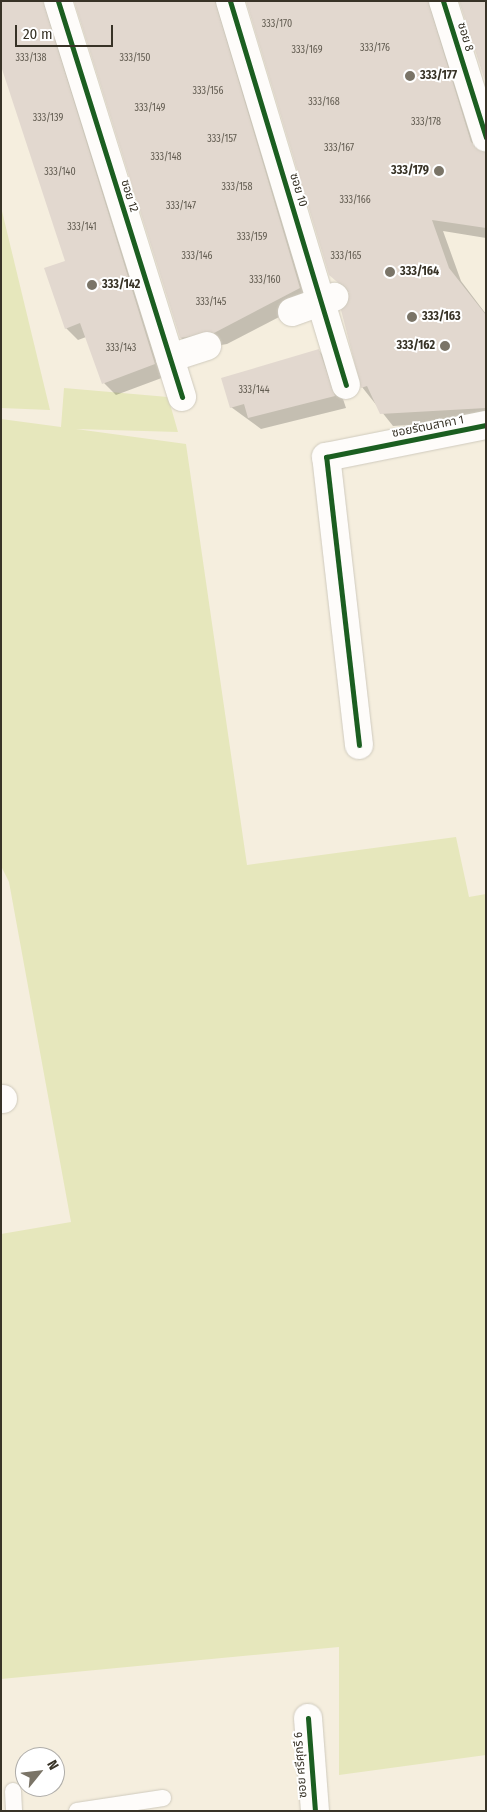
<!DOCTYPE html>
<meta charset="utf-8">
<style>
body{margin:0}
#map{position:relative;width:487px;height:1812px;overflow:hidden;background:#f5eede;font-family:"Fira Sans Condensed","Noto Sans Thai",sans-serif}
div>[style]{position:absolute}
.green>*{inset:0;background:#e6e7bc}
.shadow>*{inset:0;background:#0003}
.building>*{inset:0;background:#e2d8cf}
.roads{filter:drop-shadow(0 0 1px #cfcabd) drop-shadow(0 0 1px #cfcabd)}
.lane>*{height:16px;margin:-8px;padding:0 8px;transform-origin:8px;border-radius:8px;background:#fefcfa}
.street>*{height:28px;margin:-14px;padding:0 14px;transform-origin:14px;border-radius:14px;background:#fefcfa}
.cycleway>*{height:5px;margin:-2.5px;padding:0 2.5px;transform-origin:2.5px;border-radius:2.5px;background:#1b5e20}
.dots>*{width:14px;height:14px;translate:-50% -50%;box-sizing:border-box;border:2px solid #fff;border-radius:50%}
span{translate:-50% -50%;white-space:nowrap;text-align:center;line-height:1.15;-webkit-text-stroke:4px #fff;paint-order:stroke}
.number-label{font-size:10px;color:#625c51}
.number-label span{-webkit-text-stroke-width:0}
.street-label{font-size:12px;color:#383327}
.poi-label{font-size:12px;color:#383327;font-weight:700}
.left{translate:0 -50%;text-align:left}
.right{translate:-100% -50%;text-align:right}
.frame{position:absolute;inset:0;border:2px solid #383327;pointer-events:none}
.north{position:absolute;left:15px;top:1747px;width:50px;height:50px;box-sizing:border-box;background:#fff;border:1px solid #afada9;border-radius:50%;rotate:61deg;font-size:14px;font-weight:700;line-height:20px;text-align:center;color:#383327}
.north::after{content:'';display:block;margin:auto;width:18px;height:22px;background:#7a7467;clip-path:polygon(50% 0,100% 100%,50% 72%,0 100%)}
.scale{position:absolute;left:15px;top:25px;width:98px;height:22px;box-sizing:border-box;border:2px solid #383327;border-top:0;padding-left:6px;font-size:15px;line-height:18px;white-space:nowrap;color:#383327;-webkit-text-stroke:4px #fff;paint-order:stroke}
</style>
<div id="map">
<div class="green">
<i style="clip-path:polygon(1px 207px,50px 410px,1px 408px)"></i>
<i style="clip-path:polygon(64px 388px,168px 397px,178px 432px,76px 429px,186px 444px,247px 865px,456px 837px,469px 897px,486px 894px,486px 1755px,339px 1775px,339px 1647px,1px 1679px,1px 1234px,71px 1222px,9px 882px,1px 866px,1px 419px,61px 427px)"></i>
</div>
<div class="shadow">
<i style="clip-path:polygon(75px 1px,233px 1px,312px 300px,227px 344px,193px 350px,181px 338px)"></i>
<i style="clip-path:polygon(248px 1px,447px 1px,482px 151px,486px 152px,486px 238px,443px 231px,461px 281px,486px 314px,486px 420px,393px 426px,362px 387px,350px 293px,330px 274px)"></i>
<i style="clip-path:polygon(43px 3px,55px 15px,167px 376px,116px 395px,104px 383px,86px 337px,78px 340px,66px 328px,66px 262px)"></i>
<i style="clip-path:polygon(319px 351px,331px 363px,346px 408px,261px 429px,231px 407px)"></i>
</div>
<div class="building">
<i style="clip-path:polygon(1px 1px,43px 1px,155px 364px,102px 384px,80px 323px,65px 329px,44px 268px,65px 261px,1px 66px)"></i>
<i style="clip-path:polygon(74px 1px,215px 1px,300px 288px,214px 333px,180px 338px)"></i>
<i style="clip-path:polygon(246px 1px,428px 1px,471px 142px,486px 152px,486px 228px,432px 220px,449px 268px,486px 315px,486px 408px,380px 414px,367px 386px,361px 388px,341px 310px,349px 292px,329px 275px)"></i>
<i style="clip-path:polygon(459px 1px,486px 1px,486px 84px)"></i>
<i style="clip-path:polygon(319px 349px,335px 396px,248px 418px,244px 404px,230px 408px,221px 378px)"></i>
</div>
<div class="roads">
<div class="lane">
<i style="left:13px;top:1791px;width:20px;rotate:87deg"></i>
<i style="left:77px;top:1811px;width:87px;rotate:-8.6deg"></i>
</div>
<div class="street">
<i style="left:58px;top:1px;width:415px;rotate:72.6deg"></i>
<i style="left:230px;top:1px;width:401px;rotate:73.2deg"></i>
<i style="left:443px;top:1px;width:143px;rotate:72.5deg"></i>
<i style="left:292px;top:312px;width:45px;rotate:-19.7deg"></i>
<i style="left:170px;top:358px;width:39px;rotate:-18deg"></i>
<i style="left:359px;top:745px;width:290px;rotate:-96.5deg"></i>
<i style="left:326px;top:457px;width:163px;rotate:-11.3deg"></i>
<i style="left:1px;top:1099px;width:2px"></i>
<i style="left:308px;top:1718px;width:93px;rotate:85.7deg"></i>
</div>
</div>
<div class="cycleway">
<i style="left:58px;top:1px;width:415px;rotate:72.6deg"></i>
<i style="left:230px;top:1px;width:401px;rotate:73.2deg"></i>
<i style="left:443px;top:1px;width:143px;rotate:72.5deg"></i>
<i style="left:359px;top:745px;width:290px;rotate:-96.5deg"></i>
<i style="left:326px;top:457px;width:163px;rotate:-11.3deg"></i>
<i style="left:308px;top:1718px;width:93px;rotate:85.7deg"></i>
</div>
<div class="dots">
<i style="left:410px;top:76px;background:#7a7467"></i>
<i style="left:439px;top:171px;background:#7a7467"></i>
<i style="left:390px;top:272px;background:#7a7467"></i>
<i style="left:92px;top:285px;background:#7a7467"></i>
<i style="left:412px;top:317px;background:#7a7467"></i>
<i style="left:445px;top:346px;background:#7a7467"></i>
</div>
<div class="number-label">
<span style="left:277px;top:25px">333/170</span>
<span style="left:375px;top:49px">333/176</span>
<span style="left:307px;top:51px">333/169</span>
<span style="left:31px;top:59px">333/138</span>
<span style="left:135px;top:59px">333/150</span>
<span style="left:208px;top:92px">333/156</span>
<span style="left:324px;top:103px">333/168</span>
<span style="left:150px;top:109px">333/149</span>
<span style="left:48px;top:119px">333/139</span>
<span style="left:426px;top:123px">333/178</span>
<span style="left:222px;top:140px">333/157</span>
<span style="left:339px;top:149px">333/167</span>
<span style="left:166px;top:158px">333/148</span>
<span style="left:60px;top:173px">333/140</span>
<span style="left:237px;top:188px">333/158</span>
<span style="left:355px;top:201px">333/166</span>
<span style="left:181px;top:207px">333/147</span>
<span style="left:82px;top:228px">333/141</span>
<span style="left:252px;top:238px">333/159</span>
<span style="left:197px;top:257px">333/146</span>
<span style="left:346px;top:257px">333/165</span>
<span style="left:265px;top:281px">333/160</span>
<span style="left:211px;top:303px">333/145</span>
<span style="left:121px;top:349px">333/143</span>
<span style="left:254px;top:391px">333/144</span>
</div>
<div class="street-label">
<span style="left:465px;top:37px;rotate:73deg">ซอย 8</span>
<span style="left:298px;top:190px;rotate:73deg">ซอย 10</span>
<span style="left:129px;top:196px;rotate:73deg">ซอย 12</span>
<span style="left:428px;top:427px;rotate:-11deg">ซอยรัตนสาคา 1</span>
<span style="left:301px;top:1765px;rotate:-94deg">ซอย ศรีศุกรี 6</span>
</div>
<div class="poi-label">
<span class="left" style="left:420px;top:76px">333/177</span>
<span class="right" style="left:429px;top:171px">333/179</span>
<span class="left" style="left:400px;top:272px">333/164</span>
<span class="left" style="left:102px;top:285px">333/142</span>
<span class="left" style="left:422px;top:317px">333/163</span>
<span class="right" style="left:435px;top:346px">333/162</span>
</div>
<div class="frame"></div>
<div class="north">N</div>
<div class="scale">20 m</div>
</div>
